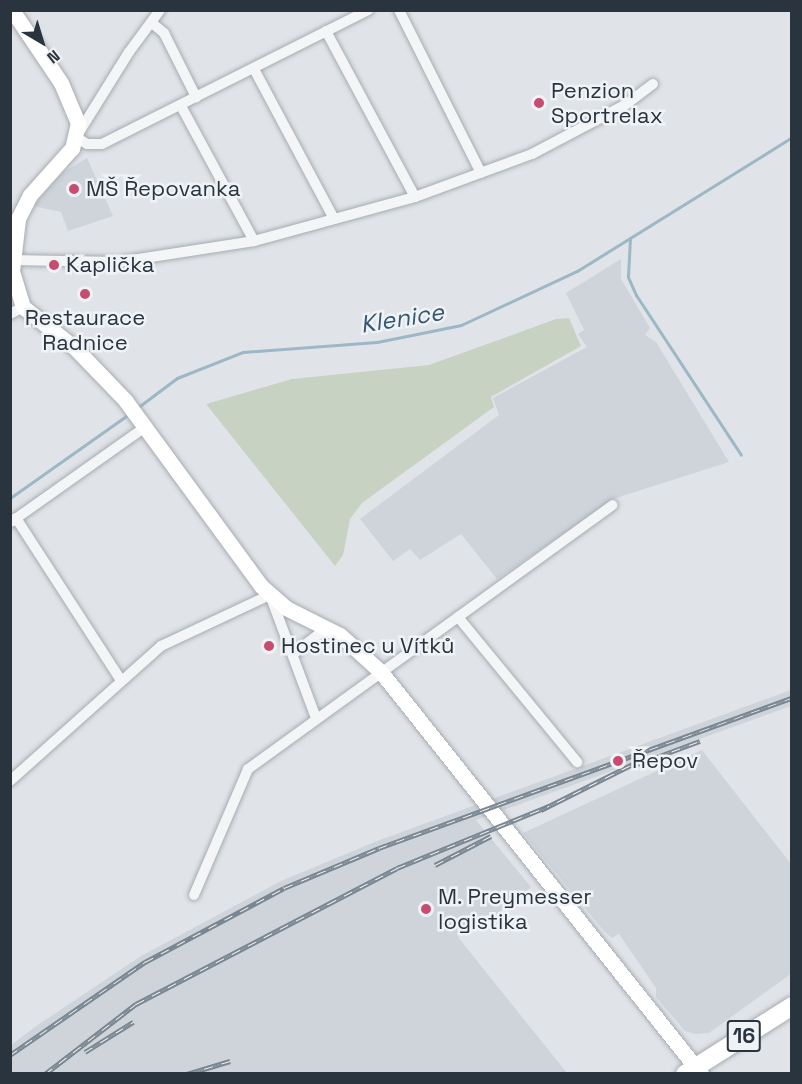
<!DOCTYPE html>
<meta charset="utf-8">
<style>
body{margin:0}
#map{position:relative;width:802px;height:1084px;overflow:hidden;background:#e0e4e8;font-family:"Space Grotesk",sans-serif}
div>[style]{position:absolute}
.built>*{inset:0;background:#ced4da}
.green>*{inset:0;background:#c8d2c2}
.stream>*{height:3px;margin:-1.5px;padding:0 1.5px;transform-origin:1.5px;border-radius:1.5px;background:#9db7c7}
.roads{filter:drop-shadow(0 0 2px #a6acb2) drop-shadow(0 0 2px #a6acb2)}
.street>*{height:10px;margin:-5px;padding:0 5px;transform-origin:5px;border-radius:5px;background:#f3f5f7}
.secondary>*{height:15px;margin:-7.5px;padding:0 7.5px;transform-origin:7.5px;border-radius:7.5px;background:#fff}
.primary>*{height:18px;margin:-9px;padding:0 9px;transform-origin:9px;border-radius:9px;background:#fff}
.rail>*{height:5px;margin-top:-2.5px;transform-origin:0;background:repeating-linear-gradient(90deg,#f0f3f6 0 9px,#7a8691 0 18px);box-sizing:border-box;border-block:2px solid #7a8691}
.dots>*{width:16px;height:16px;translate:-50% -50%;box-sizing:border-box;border:3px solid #f0f3f6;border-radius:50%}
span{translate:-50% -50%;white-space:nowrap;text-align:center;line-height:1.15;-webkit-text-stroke:5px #f0f3f6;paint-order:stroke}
.shield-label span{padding:2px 4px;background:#f0f3f6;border:2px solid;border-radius:4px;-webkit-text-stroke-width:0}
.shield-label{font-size:21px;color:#2a343f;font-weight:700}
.poi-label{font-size:22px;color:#2a343f}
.left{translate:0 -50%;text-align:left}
.water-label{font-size:24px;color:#365871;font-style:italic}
.frame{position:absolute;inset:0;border:12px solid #2a343f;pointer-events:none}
.north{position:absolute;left:12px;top:12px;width:60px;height:60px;-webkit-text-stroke:4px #f0f3f6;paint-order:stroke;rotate:142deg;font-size:16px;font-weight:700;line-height:24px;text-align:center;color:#2a343f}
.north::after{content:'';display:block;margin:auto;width:21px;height:27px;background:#2a343f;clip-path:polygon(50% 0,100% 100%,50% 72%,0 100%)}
</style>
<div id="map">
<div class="built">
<i style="clip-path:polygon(87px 158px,113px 216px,68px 231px,61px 212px,33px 206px,63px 172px)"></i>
<i style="clip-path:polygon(621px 259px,621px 279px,650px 328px,645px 335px,656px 342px,729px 462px,616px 498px,497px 579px,461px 534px,420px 560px,410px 549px,393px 561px,360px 519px,499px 415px,493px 398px,587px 347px,578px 334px,584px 330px,566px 293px)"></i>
<i style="clip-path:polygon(791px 690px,791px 706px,476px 820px,531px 887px,499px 913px,458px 937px,567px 1073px,11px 1074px,11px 1045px,35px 1027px,141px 956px,281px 881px,377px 841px)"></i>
<i style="clip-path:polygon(702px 750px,791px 864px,792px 973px,709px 1033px,695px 1034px,685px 1031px,656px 997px,656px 988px,619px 934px,612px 938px,604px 931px,523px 833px)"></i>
</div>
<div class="green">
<i style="clip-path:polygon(569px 318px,581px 346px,491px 397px,494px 407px,362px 503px,350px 519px,343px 555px,335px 566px,206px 404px,292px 379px,429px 365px,556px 319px)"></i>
</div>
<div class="stream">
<i style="left:630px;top:238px;width:39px;rotate:93deg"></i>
<i style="left:628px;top:277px;width:20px;rotate:66deg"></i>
<i style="left:636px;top:295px;width:191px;rotate:56.7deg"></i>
<i style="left:137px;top:408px;width:50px;rotate:-36.9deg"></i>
<i style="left:177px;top:378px;width:71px;rotate:-21.5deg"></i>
<i style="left:243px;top:352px;width:134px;rotate:-4.3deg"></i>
<i style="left:377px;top:342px;width:86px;rotate:-11.4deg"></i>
<i style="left:461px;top:325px;width:128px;rotate:-25deg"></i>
<i style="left:577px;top:271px;width:253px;rotate:-31.9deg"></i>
<i style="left:10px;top:498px;width:146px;rotate:-35.2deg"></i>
</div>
<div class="roads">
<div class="street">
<i style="left:160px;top:10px;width:52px;rotate:126.4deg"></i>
<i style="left:129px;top:52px;width:100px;rotate:121.9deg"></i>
<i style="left:76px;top:137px;width:13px;rotate:32deg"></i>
<i style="left:87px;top:144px;width:15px"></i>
<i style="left:102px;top:144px;width:298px;rotate:-26.7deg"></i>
<i style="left:399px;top:10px;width:182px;rotate:63.3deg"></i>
<i style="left:152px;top:23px;width:16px;rotate:40deg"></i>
<i style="left:164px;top:33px;width:72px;rotate:63.4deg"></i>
<i style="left:326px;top:31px;width:188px;rotate:61.8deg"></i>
<i style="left:254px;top:69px;width:170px;rotate:61.9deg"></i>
<i style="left:181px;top:106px;width:153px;rotate:61.6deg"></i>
<i style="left:10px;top:260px;width:109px;rotate:1.1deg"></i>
<i style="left:119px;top:262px;width:137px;rotate:-8.8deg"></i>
<i style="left:254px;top:241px;width:167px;rotate:-15.3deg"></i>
<i style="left:415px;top:197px;width:125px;rotate:-20.2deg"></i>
<i style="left:532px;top:154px;width:105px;rotate:-27.8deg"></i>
<i style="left:625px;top:105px;width:35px;rotate:-37deg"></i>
<i style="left:10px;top:314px;width:15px;rotate:-28deg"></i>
<i style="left:16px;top:518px;width:192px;rotate:57.1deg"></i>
<i style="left:11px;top:522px;width:164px;rotate:-35.3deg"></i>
<i style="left:458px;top:617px;width:188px;rotate:50.6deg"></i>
<i style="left:293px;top:654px;width:44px;rotate:-37.6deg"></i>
<i style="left:10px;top:781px;width:203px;rotate:-41.8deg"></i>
<i style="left:161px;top:646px;width:120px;rotate:-25.1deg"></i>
<i style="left:270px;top:595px;width:131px;rotate:69.5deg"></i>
<i style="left:194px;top:895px;width:137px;rotate:-66.8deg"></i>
<i style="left:248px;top:769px;width:450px;rotate:-35.9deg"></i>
</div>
<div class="secondary">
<i style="left:12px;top:10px;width:88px;rotate:56.1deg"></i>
<i style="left:61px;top:83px;width:43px;rotate:67deg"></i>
<i style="left:78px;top:123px;width:26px;rotate:103deg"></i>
<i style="left:72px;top:148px;width:63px;rotate:131.8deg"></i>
<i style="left:30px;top:195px;width:27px;rotate:117deg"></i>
<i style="left:18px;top:219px;width:52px;rotate:96.6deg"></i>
<i style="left:12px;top:271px;width:38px;rotate:73deg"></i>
<i style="left:23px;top:307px;width:66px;rotate:38.3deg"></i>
<i style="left:75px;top:348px;width:72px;rotate:46.1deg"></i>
<i style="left:125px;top:400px;width:230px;rotate:53.8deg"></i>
<i style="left:261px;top:586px;width:33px;rotate:41deg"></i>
<i style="left:286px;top:608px;width:60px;rotate:26.6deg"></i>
<i style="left:340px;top:635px;width:55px;rotate:42.1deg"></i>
<i style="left:381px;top:672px;width:514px;rotate:51.48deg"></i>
</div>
<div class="primary">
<i style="left:685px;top:1074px;width:127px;rotate:-32.4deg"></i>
</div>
</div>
<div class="rail">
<i style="left:638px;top:764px;width:66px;rotate:-20.4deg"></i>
<i style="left:541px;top:810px;width:114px;rotate:-26.6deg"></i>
<i style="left:435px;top:865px;width:63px;rotate:-27.4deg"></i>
<i style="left:85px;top:1052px;width:57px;rotate:-32deg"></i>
<i style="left:10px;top:1055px;width:164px;rotate:-34.6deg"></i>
<i style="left:145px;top:962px;width:157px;rotate:-28deg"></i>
<i style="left:284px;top:888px;width:103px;rotate:-22.8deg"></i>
<i style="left:379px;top:848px;width:439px;rotate:-20deg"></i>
<i style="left:45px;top:1074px;width:115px;rotate:-37.6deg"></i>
<i style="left:136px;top:1004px;width:294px;rotate:-27.5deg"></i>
<i style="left:397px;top:868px;width:164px;rotate:-22.2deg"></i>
<i style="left:187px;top:1074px;width:45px;rotate:-16.8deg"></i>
</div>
<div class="dots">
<i style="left:539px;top:103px;background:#c74c6f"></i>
<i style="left:74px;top:189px;background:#c74c6f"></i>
<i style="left:54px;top:265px;background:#c74c6f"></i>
<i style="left:85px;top:294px;background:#c74c6f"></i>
<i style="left:269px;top:646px;background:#c74c6f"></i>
<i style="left:618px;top:761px;background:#c74c6f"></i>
<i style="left:426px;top:909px;background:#c74c6f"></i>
</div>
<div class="shield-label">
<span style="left:744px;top:1036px">16</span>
</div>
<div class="poi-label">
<span class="left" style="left:551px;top:103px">Penzion<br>Sportrelax</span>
<span class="left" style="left:86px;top:189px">MŠ Řepovanka</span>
<span class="left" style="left:66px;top:265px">Kaplička</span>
<span style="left:85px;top:330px">Restaurace<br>Radnice</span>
<span class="left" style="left:281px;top:646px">Hostinec u Vítků</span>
<span class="left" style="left:632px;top:761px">Řepov</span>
<span class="left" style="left:438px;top:909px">M. Preymesser<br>logistika</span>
</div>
<div class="water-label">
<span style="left:402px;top:318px;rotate:-9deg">Klenice</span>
</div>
<div class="frame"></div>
<div class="north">N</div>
</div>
